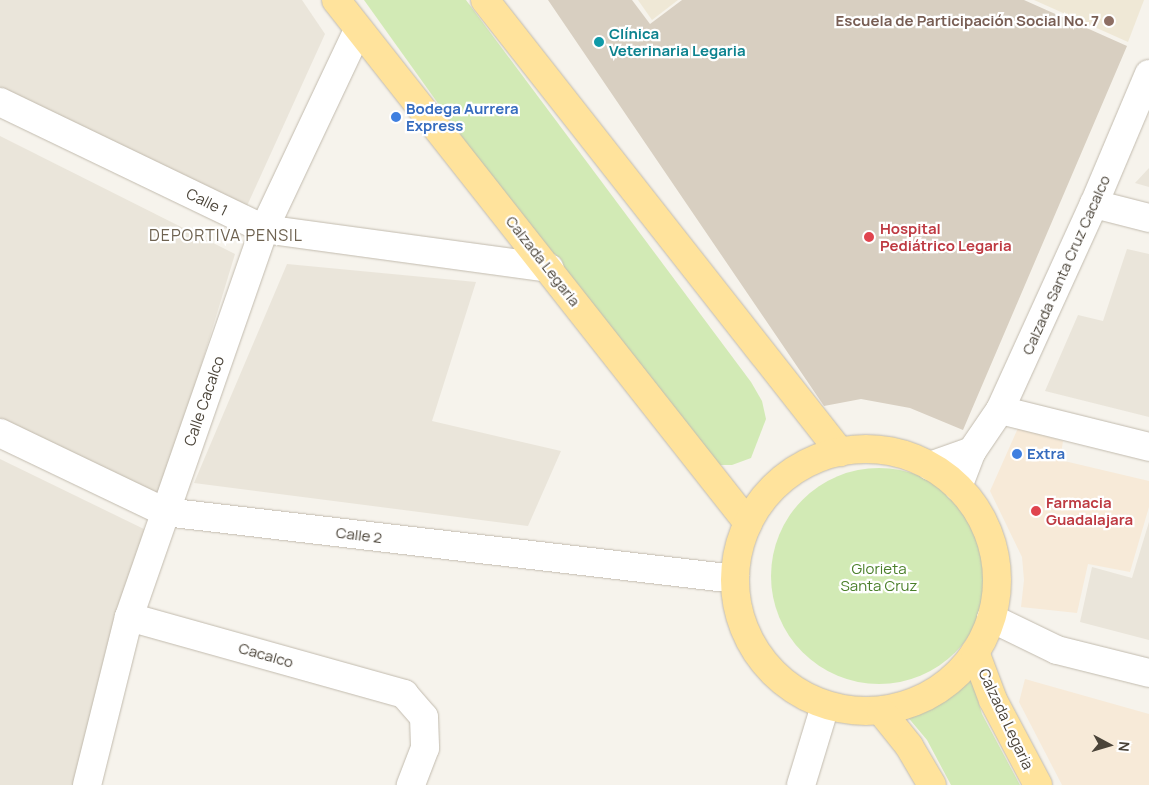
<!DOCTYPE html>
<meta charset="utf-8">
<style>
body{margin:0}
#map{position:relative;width:1149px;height:785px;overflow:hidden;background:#f6f3ec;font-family:Manrope,sans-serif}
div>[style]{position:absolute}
.residential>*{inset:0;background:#eae5da}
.commercial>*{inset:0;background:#f7ead8}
.education>*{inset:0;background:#efe8d6}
.green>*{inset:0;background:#d2eab5}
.round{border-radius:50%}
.building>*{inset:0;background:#d8cfc1}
.roads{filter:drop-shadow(0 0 1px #c2bbae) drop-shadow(0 0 1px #c2bbae)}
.minor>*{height:28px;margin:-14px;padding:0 14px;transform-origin:14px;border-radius:14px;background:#fff}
.major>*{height:28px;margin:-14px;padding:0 14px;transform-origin:14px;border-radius:14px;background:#ffe39c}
.major>.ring{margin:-14px;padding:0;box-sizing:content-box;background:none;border:28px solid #ffe39c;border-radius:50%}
.dots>*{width:14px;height:14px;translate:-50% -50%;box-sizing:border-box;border:2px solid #fff;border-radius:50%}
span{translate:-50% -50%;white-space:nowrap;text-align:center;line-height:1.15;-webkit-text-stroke:4.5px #fff;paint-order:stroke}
.education-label{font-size:15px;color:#785e54;font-weight:700}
.right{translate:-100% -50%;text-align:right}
.culture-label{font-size:15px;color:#0d838f;font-weight:700}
.left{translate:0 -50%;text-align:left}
.shop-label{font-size:15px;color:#366cbe;font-weight:700}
.street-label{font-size:15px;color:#4b4439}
.health-label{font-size:15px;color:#be3a42;font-weight:700}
.park-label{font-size:15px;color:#4a7f2a}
.neighbourhood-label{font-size:16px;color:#6e6250;letter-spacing:1px}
.north{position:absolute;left:1084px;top:720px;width:50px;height:50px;-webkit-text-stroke:4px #fff;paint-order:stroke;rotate:96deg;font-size:14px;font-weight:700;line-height:20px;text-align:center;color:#4b4439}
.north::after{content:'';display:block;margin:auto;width:18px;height:22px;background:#4b4439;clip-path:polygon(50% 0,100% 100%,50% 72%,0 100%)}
</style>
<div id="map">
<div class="residential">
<i style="clip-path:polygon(0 0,302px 0,325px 34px,246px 208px,0 92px)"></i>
<i style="clip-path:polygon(0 136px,235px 254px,158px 508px,0 432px)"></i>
<i style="clip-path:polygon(1149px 168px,1149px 187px,1135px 183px)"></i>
<i style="clip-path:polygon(1127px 249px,1149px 254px,1149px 417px,1045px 391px,1078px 315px,1103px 321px)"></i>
<i style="clip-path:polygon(287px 264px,476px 282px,432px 421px,561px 451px,528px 526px,194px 483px)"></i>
<i style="clip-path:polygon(0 459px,148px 531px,80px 785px,0 785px)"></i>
<i style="clip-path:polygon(1149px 522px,1149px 640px,1080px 622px,1092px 567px,1132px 578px)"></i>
</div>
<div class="commercial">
<i style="clip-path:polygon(1018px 428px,1063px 441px,1060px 460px,1149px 481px,1149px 507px,1130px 572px,1088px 564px,1077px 613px,1021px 607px,1024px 580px,1022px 557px,990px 491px)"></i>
<i style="clip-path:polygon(1025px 679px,1149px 714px,1149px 785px,1062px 785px,1019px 702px)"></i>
</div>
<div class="education">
<i style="clip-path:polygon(638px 0,678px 0,652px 20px)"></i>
<i style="clip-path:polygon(1034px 0,1144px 0,1128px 42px)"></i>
</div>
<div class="green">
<i style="clip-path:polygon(364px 0,466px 0,751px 382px,762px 401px,766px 419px,751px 458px,732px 465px,711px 465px,684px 447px)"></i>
<i class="round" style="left:771px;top:468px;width:216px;height:216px"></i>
<i style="clip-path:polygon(972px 680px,982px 714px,1020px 785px,951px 785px,927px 740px,906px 715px,931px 708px)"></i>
</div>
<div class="building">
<i style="clip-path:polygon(548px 0,632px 0,650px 24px,682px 0,1024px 0,1127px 46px,963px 430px,910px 408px,861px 399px,824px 406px)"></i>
</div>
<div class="roads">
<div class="minor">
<i style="left:0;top:102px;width:293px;rotate:25.7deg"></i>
<i style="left:264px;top:229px;width:288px;rotate:7.8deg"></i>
<i style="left:1094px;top:204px;width:57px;rotate:14.3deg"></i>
<i style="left:1000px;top:410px;width:154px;rotate:13.9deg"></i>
<i style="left:0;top:433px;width:183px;rotate:25.6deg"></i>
<i style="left:165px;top:512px;width:574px;rotate:6.7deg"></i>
<i style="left:930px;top:466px;width:45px;rotate:-19.7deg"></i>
<i style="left:958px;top:487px;width:39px;rotate:-69deg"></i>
<i style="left:972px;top:451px;width:50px;rotate:-55.7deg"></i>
<i style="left:1000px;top:410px;width:226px;rotate:-65.5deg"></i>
<i style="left:1094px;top:204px;width:141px;rotate:-67.1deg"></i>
<i style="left:129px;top:617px;width:286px;rotate:15.6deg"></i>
<i style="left:404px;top:694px;width:30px;rotate:49deg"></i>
<i style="left:424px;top:717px;width:31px;rotate:88deg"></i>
<i style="left:425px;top:748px;width:40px;rotate:111deg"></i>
<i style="left:991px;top:618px;width:73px;rotate:25.9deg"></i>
<i style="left:1057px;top:650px;width:95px;rotate:14deg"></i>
<i style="left:87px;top:785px;width:173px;rotate:-76deg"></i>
<i style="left:129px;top:617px;width:411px;rotate:-70.8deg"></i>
<i style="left:264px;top:229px;width:220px;rotate:-64.7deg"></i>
<i style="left:801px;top:785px;width:83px;rotate:-73.1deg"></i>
</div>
<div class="major">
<i style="left:336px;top:0;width:666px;rotate:51.77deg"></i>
<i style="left:485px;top:0;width:575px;rotate:51.85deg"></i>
<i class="ring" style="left:735px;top:449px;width:234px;height:234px"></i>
<i style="left:975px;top:652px;width:51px;rotate:69.4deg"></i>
<i style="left:993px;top:700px;width:96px;rotate:62.1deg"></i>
<i style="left:881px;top:711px;width:45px;rotate:51.3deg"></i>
<i style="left:909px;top:746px;width:45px;rotate:59.5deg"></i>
</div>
</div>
<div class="dots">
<i style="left:1109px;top:21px;background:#8d6e63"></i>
<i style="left:599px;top:42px;background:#0f9aa8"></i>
<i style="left:396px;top:117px;background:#3f7fe0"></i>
<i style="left:869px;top:237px;background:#e0444e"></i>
<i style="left:1017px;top:454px;background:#3f7fe0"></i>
<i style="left:1036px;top:511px;background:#e0444e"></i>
</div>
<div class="education-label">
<span class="right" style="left:1099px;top:21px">Escuela de Participación Social No. 7</span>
</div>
<div class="culture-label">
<span class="left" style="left:609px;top:42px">Clínica<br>Veterinaria Legaria</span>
</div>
<div class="shop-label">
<span class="left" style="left:406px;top:117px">Bodega Aurrera<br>Express</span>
<span class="left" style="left:1027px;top:454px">Extra</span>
</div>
<div class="street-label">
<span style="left:207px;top:202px;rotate:26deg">Calle 1</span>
<span style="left:543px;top:261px;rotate:52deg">Calzada Legaria</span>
<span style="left:1066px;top:265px;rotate:-66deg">Calzada Santa Cruz Cacalco</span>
<span style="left:204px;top:401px;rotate:-71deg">Calle Cacalco</span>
<span style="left:359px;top:535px;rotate:7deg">Calle 2</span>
<span style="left:266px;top:655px;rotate:16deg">Cacalco</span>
<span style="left:1006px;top:719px;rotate:65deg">Calzada Legaria</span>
</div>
<div class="health-label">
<span class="left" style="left:880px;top:237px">Hospital<br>Pediátrico Legaria</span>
<span class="left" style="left:1046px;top:511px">Farmacia<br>Guadalajara</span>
</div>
<div class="park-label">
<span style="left:879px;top:577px">Glorieta<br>Santa Cruz</span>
</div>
<div class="neighbourhood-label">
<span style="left:226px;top:235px">DEPORTIVA PENSIL</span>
</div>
<div class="north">N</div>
</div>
